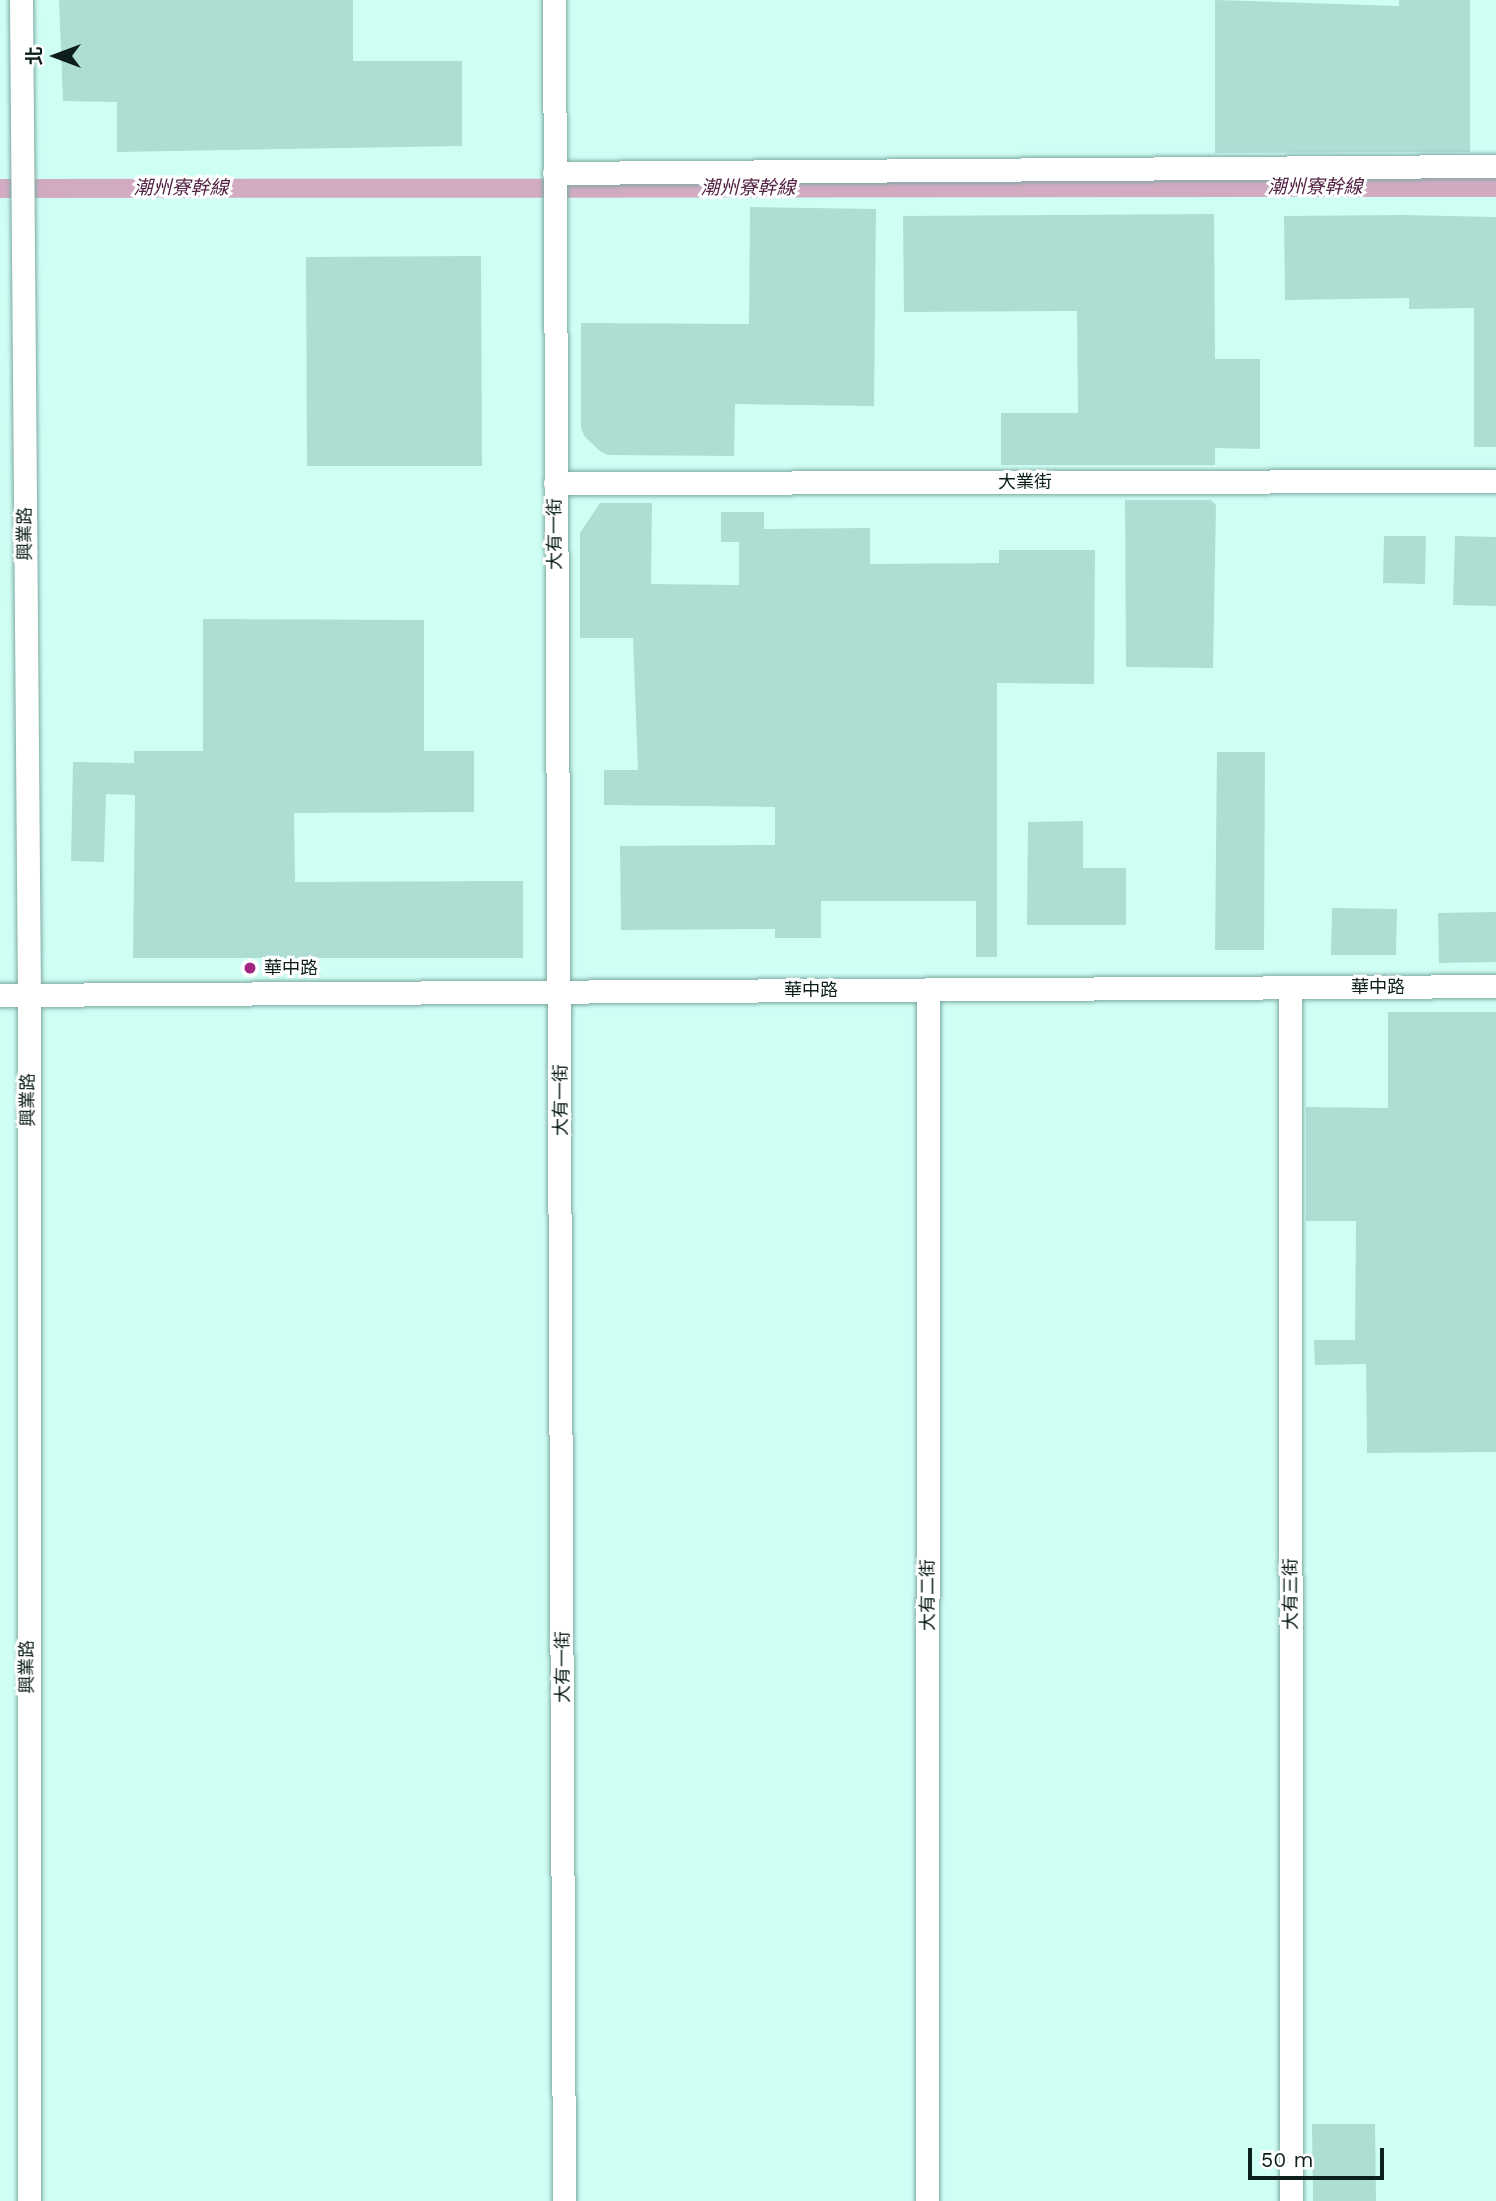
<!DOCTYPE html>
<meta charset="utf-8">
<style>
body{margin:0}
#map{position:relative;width:1496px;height:2201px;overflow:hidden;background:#cffef5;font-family:"Work Sans","Noto Sans TC",sans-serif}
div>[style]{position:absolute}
.canal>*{height:19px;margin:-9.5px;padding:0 9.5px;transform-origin:9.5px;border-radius:9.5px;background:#d2abc3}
.building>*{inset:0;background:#aeddd4}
.roads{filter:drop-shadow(0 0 2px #7ca9a1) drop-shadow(0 0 2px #7ca9a1)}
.minor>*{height:23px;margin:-11.5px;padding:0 11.5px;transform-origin:11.5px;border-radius:11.5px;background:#fff}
.dots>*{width:19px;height:19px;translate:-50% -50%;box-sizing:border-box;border:4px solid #fff;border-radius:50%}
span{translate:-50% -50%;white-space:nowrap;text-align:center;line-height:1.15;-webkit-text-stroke:6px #fff;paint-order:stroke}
.street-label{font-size:18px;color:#0d1f1c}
.poi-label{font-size:18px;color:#0d1f1c}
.left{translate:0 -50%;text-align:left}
.water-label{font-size:19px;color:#552445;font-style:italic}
.north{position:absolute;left:21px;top:21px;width:70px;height:70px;-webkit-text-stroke:5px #fff;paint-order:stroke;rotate:270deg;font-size:19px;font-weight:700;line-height:28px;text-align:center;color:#0d1f1c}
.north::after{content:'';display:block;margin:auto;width:24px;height:32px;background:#0d1f1c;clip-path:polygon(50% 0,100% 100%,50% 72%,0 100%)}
.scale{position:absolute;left:1248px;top:2148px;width:136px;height:32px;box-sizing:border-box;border:4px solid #0d1f1c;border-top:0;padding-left:9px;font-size:21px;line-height:24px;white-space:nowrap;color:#0d1f1c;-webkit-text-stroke:5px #fff;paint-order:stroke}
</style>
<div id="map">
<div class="canal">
<i style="left:0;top:188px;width:1496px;rotate:-0.04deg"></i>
</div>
<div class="building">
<i style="clip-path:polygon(59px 0,353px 0,353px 61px,462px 61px,462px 146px,117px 152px,117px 102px,63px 101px)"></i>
<i style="clip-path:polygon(1215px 0,1399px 6px,1399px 0,1470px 0,1470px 152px,1215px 153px)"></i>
<i style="clip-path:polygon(750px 207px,876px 209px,874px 406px,735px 404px,734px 456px,608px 455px,600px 451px,584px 436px,581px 427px,581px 323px,749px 324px)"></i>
<i style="clip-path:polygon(1214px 214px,1215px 359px,1260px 359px,1260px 449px,1215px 448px,1215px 465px,1001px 465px,1001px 413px,1078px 413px,1077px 311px,904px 312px,903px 216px)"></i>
<i style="clip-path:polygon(1403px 215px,1496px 217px,1496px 447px,1474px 447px,1474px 308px,1409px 309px,1409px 298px,1285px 300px,1284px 216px)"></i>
<i style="clip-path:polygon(481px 256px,482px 466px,307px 466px,306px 257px)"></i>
<i style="clip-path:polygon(1125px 500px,1211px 500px,1216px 505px,1213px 668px,1126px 667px)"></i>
<i style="clip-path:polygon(600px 503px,652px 503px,651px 584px,739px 585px,739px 542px,721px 542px,721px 512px,764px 512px,764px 529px,870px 528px,870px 564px,999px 563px,999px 550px,1095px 550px,1094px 684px,997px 683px,997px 957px,976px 957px,976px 901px,821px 901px,821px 938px,775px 938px,775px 929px,621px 930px,620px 846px,775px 845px,775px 807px,604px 805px,604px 770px,638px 770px,633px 638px,580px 638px,580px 533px)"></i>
<i style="clip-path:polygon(1384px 536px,1426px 536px,1425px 584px,1383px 583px)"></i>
<i style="clip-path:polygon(1455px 536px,1496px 537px,1496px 606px,1453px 605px)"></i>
<i style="clip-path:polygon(203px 619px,424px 620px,424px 751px,474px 751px,474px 812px,294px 813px,295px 882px,523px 881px,523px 958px,133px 958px,135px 795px,106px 794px,104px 862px,71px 861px,73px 762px,134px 763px,134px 751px,203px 751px)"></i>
<i style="clip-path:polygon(1217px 752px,1265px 752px,1264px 950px,1215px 950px)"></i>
<i style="clip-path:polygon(1083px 821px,1083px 868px,1126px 868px,1126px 925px,1027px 925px,1028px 822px)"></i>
<i style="clip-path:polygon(1332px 908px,1397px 909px,1396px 955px,1331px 955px)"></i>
<i style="clip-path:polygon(1496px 912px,1496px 962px,1439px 963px,1438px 913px)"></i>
<i style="clip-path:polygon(1388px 1012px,1496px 1012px,1496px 1452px,1367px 1453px,1366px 1364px,1315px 1365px,1314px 1340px,1355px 1340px,1356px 1221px,1306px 1221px,1306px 1107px,1388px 1108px)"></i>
<i style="clip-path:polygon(1312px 2124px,1375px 2124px,1376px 2201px,1313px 2201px)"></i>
</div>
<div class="roads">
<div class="minor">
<i style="left:21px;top:0;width:995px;rotate:89.54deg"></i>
<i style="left:29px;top:995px;width:1206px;rotate:90deg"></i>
<i style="left:554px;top:0;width:2201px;rotate:89.74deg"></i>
<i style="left:554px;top:173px;width:942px;rotate:-0.43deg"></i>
<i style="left:555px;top:483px;width:941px;rotate:-0.12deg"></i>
<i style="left:1290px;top:987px;width:1214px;rotate:89.95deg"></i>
<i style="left:0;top:995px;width:1496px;rotate:-0.34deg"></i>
<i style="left:927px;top:2201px;width:1212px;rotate:-89.95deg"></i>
</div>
</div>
<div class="dots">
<i style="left:250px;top:968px;background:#a0277e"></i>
</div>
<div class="street-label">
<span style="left:1025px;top:482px">大業街</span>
<span style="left:25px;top:534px;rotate:-90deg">興業路</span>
<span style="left:555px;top:534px;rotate:-90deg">大有一街</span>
<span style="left:1378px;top:987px">華中路</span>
<span style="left:811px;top:990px">華中路</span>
<span style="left:28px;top:1100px;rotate:-90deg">興業路</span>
<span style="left:561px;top:1100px;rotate:-90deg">大有一街</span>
<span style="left:1291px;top:1594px;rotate:-90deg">大有三街</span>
<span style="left:928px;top:1595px;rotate:-90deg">大有二街</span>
<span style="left:27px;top:1667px;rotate:-90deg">興業路</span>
<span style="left:563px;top:1667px;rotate:-90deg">大有一街</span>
</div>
<div class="poi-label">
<span class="left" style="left:264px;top:968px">華中路</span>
</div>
<div class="water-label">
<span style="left:1315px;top:187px">潮州寮幹線</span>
<span style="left:181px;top:188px">潮州寮幹線</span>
<span style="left:748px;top:188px">潮州寮幹線</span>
</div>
<div class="north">北</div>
<div class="scale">50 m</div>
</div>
